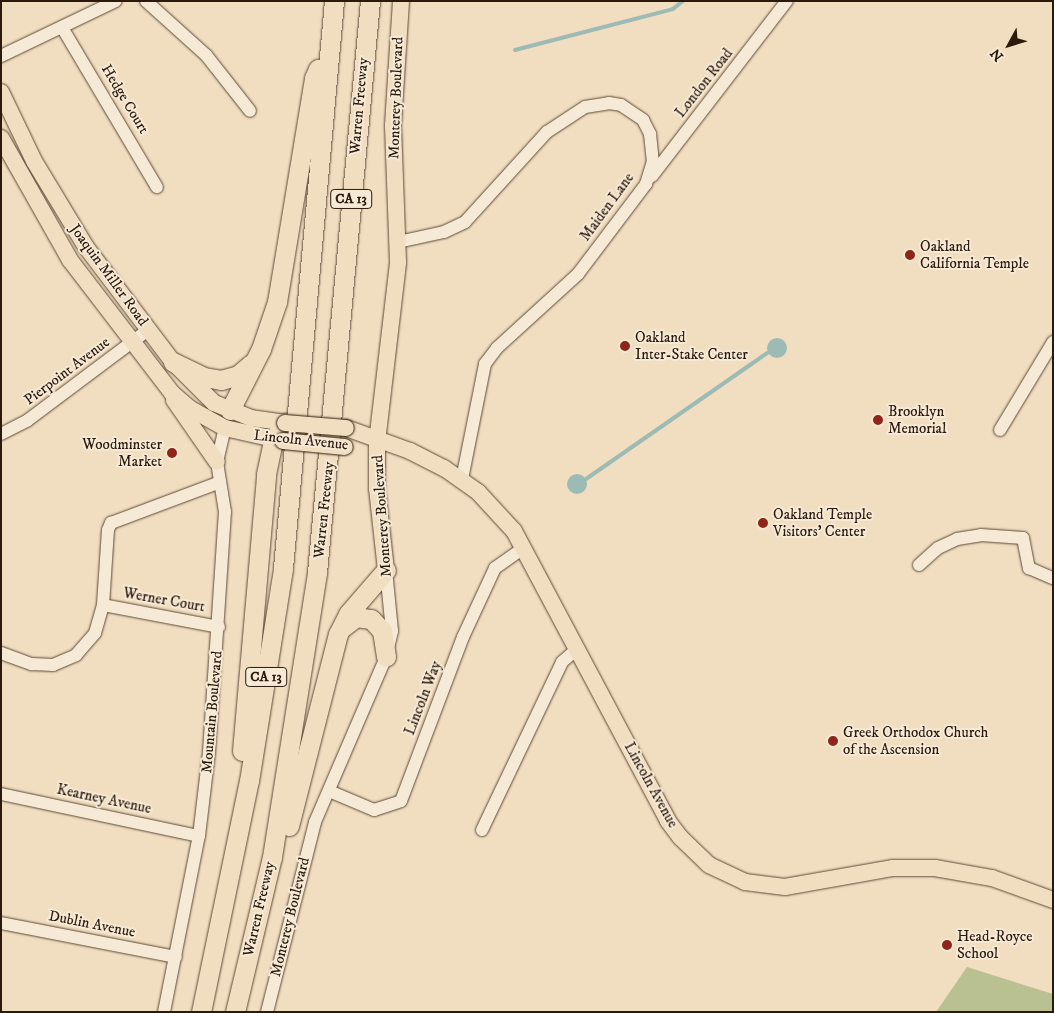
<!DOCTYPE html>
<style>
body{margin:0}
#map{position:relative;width:1054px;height:1013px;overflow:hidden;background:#f1ddbf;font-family:"IM FELL DW Pica",serif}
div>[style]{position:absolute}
.green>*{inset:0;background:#b9c192}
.water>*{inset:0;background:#9bbbb4}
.round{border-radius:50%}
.stream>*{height:4px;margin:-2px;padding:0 2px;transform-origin:2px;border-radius:2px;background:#9bbbb4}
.roads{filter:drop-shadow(0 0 1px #5c4a39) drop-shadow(0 0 1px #5c4a39)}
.minor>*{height:12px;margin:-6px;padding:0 6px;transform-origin:6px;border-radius:6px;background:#f6e9d5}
.major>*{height:16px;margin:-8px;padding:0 8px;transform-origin:8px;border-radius:8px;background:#f1ddbf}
.highway>*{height:19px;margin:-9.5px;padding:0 9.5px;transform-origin:9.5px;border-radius:9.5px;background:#f1ddbf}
.bridges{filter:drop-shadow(0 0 1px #2b190c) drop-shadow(0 0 1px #2b190c)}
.major-bridge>*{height:16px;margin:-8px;padding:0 8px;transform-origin:8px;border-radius:8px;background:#f1ddbf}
.dots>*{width:14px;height:14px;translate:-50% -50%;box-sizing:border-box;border:2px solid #f6e9d5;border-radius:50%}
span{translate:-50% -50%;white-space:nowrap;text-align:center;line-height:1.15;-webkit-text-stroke:4px #f6e9d5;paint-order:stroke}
.shield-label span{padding:1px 4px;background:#f6e9d5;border:1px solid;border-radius:4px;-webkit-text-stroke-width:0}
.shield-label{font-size:14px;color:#2b190c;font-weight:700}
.street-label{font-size:15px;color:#2b190c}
.poi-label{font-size:15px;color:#2b190c}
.left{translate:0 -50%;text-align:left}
.right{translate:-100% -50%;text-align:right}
.frame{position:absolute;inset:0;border:2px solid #2b190c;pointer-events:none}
.north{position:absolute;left:984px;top:20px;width:50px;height:50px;-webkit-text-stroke:4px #f6e9d5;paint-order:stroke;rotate:231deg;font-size:14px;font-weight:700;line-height:20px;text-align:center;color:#2b190c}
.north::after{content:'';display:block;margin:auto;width:18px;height:22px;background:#2b190c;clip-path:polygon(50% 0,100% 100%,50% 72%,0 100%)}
</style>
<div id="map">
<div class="green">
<i style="clip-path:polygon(967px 967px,1053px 994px,1053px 1012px,936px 1012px)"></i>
</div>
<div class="water">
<i class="round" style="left:767px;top:338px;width:20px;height:20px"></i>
<i class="round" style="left:567px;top:474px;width:20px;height:20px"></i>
</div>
<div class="stream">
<i style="left:515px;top:50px;width:163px;rotate:-14.5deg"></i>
<i style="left:673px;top:9px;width:13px;rotate:-39deg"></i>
<i style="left:586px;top:479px;width:221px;rotate:-34.8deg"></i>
</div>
<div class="roads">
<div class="minor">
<i style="left:146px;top:1px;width:81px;rotate:42deg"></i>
<i style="left:206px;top:55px;width:71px;rotate:51.8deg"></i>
<i style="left:63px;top:29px;width:184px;rotate:59.3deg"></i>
<i style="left:1px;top:56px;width:127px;rotate:-25.6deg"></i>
<i style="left:652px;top:176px;width:221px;rotate:-52.4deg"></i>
<i style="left:398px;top:242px;width:47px;rotate:-12.3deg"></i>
<i style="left:444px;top:232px;width:23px;rotate:-25deg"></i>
<i style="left:465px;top:222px;width:122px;rotate:-47.7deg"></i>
<i style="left:547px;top:132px;width:45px;rotate:-33.3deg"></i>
<i style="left:585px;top:107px;width:24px;rotate:-9deg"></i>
<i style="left:609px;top:103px;width:12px;rotate:9deg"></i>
<i style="left:621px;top:105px;width:27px;rotate:34deg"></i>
<i style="left:643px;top:120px;width:16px;rotate:63deg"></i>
<i style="left:650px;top:134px;width:27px;rotate:84deg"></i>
<i style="left:653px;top:161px;width:24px;rotate:107deg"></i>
<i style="left:646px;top:184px;width:113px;rotate:127.1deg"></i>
<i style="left:578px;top:274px;width:110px;rotate:137.6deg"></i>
<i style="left:497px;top:348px;width:20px;rotate:127deg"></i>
<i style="left:485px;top:364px;width:117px;rotate:101.3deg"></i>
<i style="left:1000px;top:430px;width:103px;rotate:-58.9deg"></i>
<i style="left:1px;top:434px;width:30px;rotate:-27deg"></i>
<i style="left:28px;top:420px;width:151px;rotate:-36.9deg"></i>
<i style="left:919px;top:565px;width:25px;rotate:-42deg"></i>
<i style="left:938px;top:548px;width:21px;rotate:-25deg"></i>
<i style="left:957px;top:539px;width:24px;rotate:-9deg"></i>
<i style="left:981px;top:535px;width:42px;rotate:4.1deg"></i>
<i style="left:1023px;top:538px;width:31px;rotate:79deg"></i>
<i style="left:1029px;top:568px;width:26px;rotate:23deg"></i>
<i style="left:103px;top:605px;width:118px;rotate:10.7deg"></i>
<i style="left:1px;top:653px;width:33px;rotate:20deg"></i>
<i style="left:32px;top:664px;width:21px;rotate:3deg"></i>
<i style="left:53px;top:665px;width:25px;rotate:-23deg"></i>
<i style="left:76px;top:655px;width:29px;rotate:-49deg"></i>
<i style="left:95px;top:633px;width:29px;rotate:-74deg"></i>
<i style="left:103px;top:605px;width:75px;rotate:-86.2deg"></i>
<i style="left:108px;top:530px;width:8px;rotate:-67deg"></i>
<i style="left:111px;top:523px;width:114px;rotate:-20.5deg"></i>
<i style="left:329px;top:791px;width:49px;rotate:22.9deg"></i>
<i style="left:374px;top:810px;width:28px;rotate:-18deg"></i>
<i style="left:401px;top:801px;width:175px;rotate:-69.3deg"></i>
<i style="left:463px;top:637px;width:76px;rotate:-65.1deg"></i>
<i style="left:495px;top:568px;width:35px;rotate:-35deg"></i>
<i style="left:1px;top:794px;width:202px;rotate:12deg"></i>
<i style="left:482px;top:830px;width:186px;rotate:-64.5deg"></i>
<i style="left:562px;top:662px;width:21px;rotate:-41deg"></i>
<i style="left:1px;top:923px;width:178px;rotate:11deg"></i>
<i style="left:164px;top:1012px;width:179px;rotate:-78.8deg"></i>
<i style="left:199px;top:836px;width:85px;rotate:-83.2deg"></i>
<i style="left:209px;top:752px;width:241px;rotate:-86.2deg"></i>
<i style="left:225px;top:512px;width:51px;rotate:-99.1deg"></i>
<i style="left:217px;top:462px;width:35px;rotate:-77deg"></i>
<i style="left:267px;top:1012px;width:196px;rotate:-75.8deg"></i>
<i style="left:315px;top:822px;width:180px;rotate:-66.7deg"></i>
<i style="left:386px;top:657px;width:27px;rotate:-77deg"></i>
<i style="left:392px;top:631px;width:61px;rotate:-95.6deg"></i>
</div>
<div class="major">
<i style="left:1px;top:92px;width:76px;rotate:64.4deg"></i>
<i style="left:34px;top:161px;width:100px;rotate:58.8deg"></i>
<i style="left:86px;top:247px;width:144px;rotate:52.9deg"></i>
<i style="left:173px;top:362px;width:58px;rotate:45deg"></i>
<i style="left:214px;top:403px;width:40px;rotate:22deg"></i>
<i style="left:251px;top:418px;width:34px;rotate:8deg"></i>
<i style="left:1px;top:138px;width:140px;rotate:60.5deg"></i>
<i style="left:70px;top:260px;width:168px;rotate:52.5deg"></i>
<i style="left:172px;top:393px;width:23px;rotate:41deg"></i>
<i style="left:189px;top:408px;width:41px;rotate:29.1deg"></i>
<i style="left:225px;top:428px;width:59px;rotate:12.6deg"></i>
<i style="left:174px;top:400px;width:75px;rotate:55.3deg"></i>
<i style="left:346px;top:428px;width:68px;rotate:19.8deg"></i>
<i style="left:410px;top:451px;width:38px;rotate:27deg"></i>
<i style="left:444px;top:468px;width:42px;rotate:35.2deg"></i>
<i style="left:478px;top:492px;width:53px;rotate:47.3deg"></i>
<i style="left:514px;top:531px;width:328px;rotate:62deg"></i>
<i style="left:668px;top:821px;width:20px;rotate:53deg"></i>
<i style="left:680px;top:837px;width:40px;rotate:44deg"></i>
<i style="left:709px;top:865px;width:40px;rotate:25deg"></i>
<i style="left:745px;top:882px;width:40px;rotate:7.1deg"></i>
<i style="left:785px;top:887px;width:110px;rotate:-10deg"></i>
<i style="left:893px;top:868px;width:42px"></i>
<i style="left:935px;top:868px;width:58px;rotate:10deg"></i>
<i style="left:992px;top:878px;width:65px;rotate:19.8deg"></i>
<i style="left:386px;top:570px;width:81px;rotate:-96.3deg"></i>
<i style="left:377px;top:489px;width:47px;rotate:-90deg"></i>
<i style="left:377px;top:442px;width:181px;rotate:-83.3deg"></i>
<i style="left:398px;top:262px;width:137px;rotate:-92.1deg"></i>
<i style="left:393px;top:125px;width:124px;rotate:-86.3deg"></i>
</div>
<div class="highway">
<i style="left:173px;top:362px;width:34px;rotate:26deg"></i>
<i style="left:204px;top:377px;width:17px;rotate:10deg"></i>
<i style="left:221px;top:380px;width:18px;rotate:-16deg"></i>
<i style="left:238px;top:375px;width:17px;rotate:-40deg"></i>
<i style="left:230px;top:410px;width:68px;rotate:-63.1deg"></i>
<i style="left:261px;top:349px;width:50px;rotate:-71.2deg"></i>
<i style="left:277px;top:302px;width:227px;rotate:-80.6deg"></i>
<i style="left:314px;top:78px;width:10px;rotate:-66deg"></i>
<i style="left:343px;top:627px;width:16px;rotate:-38deg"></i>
<i style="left:356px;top:617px;width:15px;rotate:8deg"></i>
<i style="left:371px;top:619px;width:16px;rotate:47deg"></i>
<i style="left:382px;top:631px;width:26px;rotate:81deg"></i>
<i style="left:242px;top:751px;width:278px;rotate:-85deg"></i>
<i style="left:266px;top:474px;width:35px;rotate:-78deg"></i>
<i style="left:273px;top:440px;width:21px;rotate:-55deg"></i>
<i style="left:289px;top:826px;width:198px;rotate:-75.7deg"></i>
<i style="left:338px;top:634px;width:22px;rotate:-63deg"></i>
<i style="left:348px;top:614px;width:58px;rotate:-49.2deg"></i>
<i style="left:201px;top:1012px;width:236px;rotate:-78.3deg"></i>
<i style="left:249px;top:781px;width:216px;rotate:-80.9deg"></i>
<i style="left:283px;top:568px;width:569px;rotate:-84.86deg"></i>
<i style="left:235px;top:1012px;width:159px;rotate:-76.6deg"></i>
<i style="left:272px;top:857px;width:289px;rotate:-81deg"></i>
<i style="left:317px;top:572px;width:573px;rotate:-84.7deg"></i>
</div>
</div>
<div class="bridges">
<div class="major-bridge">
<i style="left:285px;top:423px;width:61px;rotate:4.7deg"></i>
<i style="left:283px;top:441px;width:62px;rotate:5.5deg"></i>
</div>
</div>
<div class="dots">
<i style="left:910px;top:255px;background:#8f2418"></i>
<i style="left:625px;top:346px;background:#8f2418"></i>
<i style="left:878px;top:420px;background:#8f2418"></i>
<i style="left:172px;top:453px;background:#8f2418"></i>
<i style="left:763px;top:523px;background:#8f2418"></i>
<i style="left:833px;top:741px;background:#8f2418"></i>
<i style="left:947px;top:945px;background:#8f2418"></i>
</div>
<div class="shield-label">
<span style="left:351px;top:199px">CA 13</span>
<span style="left:266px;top:677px">CA 13</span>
</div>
<div class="street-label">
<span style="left:704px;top:83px;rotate:-52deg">London Road</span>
<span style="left:396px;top:98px;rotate:-88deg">Monterey Boulevard</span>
<span style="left:125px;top:99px;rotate:59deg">Hedge Court</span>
<span style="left:359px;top:106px;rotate:-85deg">Warren Freeway</span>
<span style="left:607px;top:207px;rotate:-54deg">Maiden Lane</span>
<span style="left:109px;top:275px;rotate:54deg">Joaquin Miller Road</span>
<span style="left:67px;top:371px;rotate:-37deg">Pierpoint Avenue</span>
<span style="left:301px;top:440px;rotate:6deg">Lincoln Avenue</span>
<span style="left:324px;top:510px;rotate:-84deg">Warren Freeway</span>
<span style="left:382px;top:516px;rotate:-94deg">Monterey Boulevard</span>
<span style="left:164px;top:600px;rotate:10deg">Werner Court</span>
<span style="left:423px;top:698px;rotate:-69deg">Lincoln Way</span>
<span style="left:212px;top:712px;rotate:-85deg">Mountain Boulevard</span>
<span style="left:651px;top:785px;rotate:61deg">Lincoln Avenue</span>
<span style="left:104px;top:799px;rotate:12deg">Kearney Avenue</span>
<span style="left:259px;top:909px;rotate:-77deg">Warren Freeway</span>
<span style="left:290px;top:917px;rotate:-76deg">Monterey Boulevard</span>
<span style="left:92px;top:924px;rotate:11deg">Dublin Avenue</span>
</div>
<div class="poi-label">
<span class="left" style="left:920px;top:255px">Oakland<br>California Temple</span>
<span class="left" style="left:635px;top:346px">Oakland<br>Inter-Stake Center</span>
<span class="left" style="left:888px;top:420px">Brooklyn<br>Memorial</span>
<span class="right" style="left:162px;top:453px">Woodminster<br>Market</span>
<span class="left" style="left:773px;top:523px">Oakland Temple<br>Visitors' Center</span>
<span class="left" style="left:843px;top:741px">Greek Orthodox Church<br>of the Ascension</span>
<span class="left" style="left:957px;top:945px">Head-Royce<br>School</span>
</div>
<div class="frame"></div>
<div class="north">N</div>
</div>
